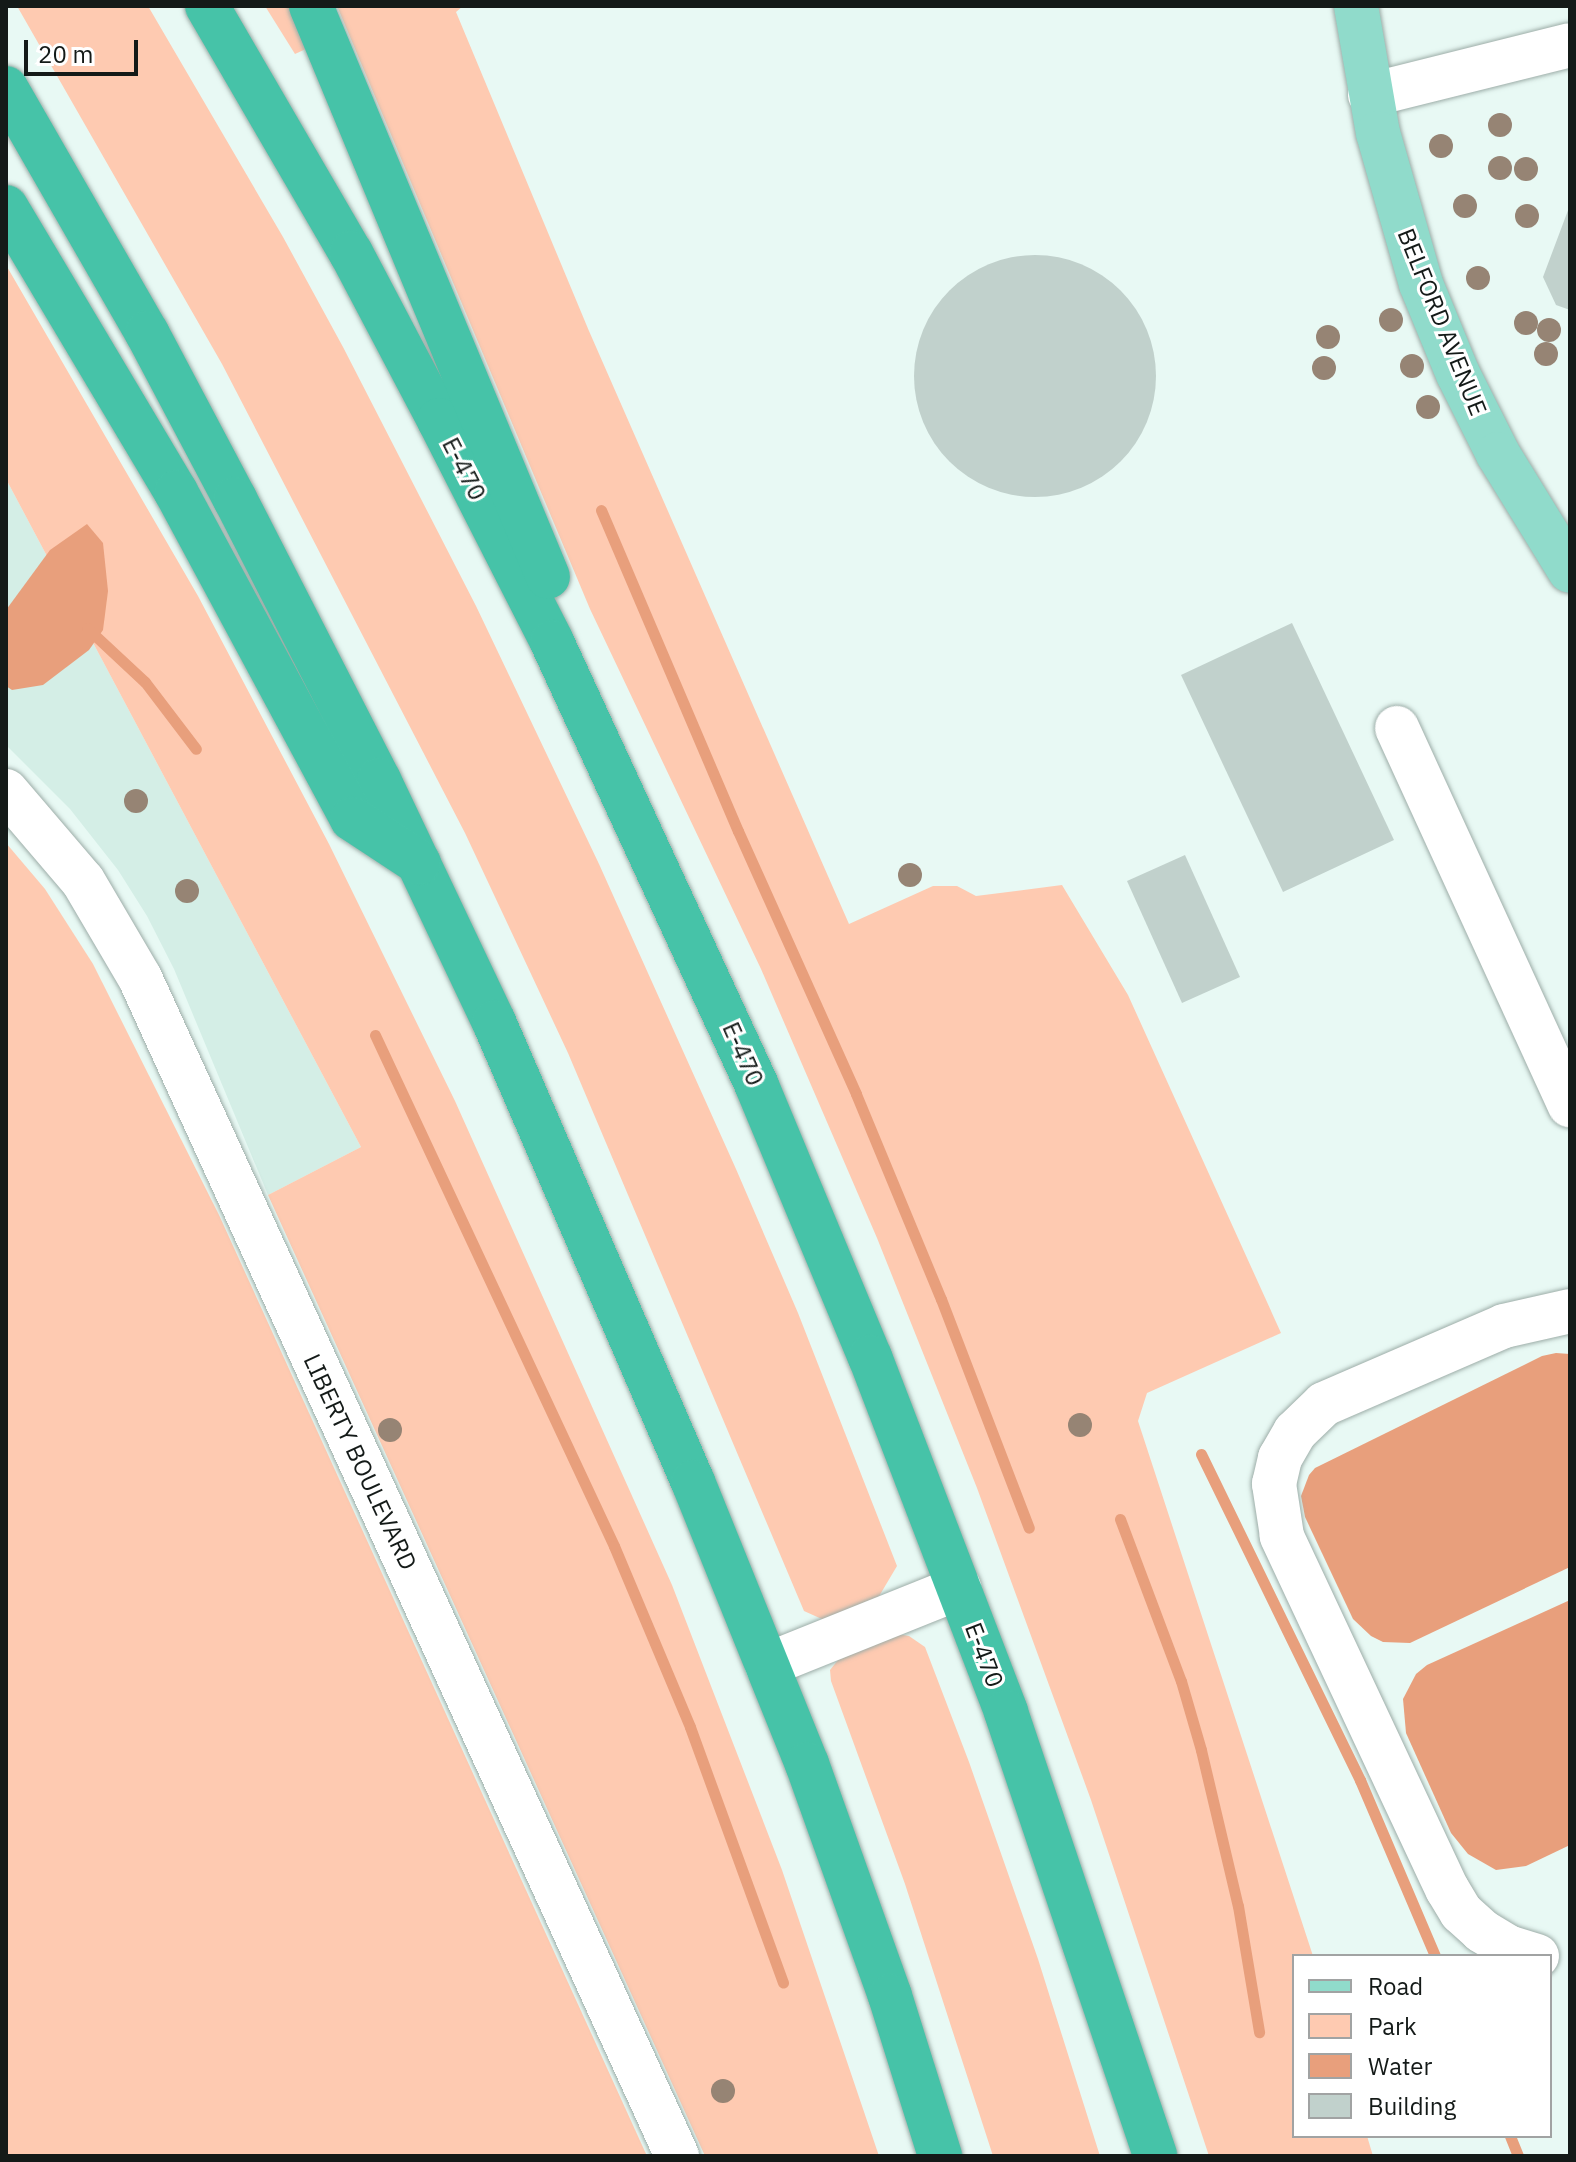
<!DOCTYPE html>
<style>
body{margin:0}
#map{position:relative;width:1576px;height:2162px;overflow:hidden;background:#e8f9f4;font-family:"IBM Plex Sans",sans-serif}
div>[style]{position:absolute}
.built>*{inset:0;background:#d4eee6}
.green>*{inset:0;background:#fecab1}
.water>*{inset:0;background:#e89f7c}
.stream>*{height:11px;margin:-5.5px;padding:0 5.5px;transform-origin:5.5px;border-radius:5.5px;background:#e89f7c}
.building>*{inset:0;background:#c1d1cc}
.round{border-radius:50%}
.roads{filter:drop-shadow(0 0 2px #9dada8) drop-shadow(0 0 2px #9dada8)}
.minor>*{height:44px;margin:-22px;padding:0 22px;transform-origin:22px;border-radius:22px;background:#fff}
.major>*{height:44px;margin:-22px;padding:0 22px;transform-origin:22px;border-radius:22px;background:#90dbcb}
.highway>*{height:44px;margin:-22px;padding:0 22px;transform-origin:22px;border-radius:22px;background:#46c3a8}
.trees>*{width:24px;height:24px;margin:-12px;border-radius:50%;background:#968474}
span{translate:-50% -50%;white-space:nowrap;text-align:center;line-height:1.15;-webkit-text-stroke:6px #fff;paint-order:stroke}
.street-label{font-size:24px;color:#141a18}
.frame{position:absolute;inset:0;border:8px solid #141a18;pointer-events:none}
.legend{position:absolute;left:1292px;top:1954px;width:260px;height:184px;box-sizing:border-box;background:#fff;border:2px solid #a1a3a3;margin:0;padding:10px 14px;list-style:none;font-size:24px;color:#141a18}
.legend li{display:flex;align-items:center;gap:16px;height:40px}
.legend b{width:40px;border:2px solid #a1a3a3}
.scale{position:absolute;left:24px;top:40px;width:114px;height:36px;box-sizing:border-box;border:4px solid #141a18;border-top:0;padding-left:10px;font-size:24px;line-height:28px;white-space:nowrap;color:#141a18;-webkit-text-stroke:6px #fff;paint-order:stroke}
</style>
<div id="map">
<div class="built">
<i style="clip-path:polygon(6px 479px,361px 1147px,268px 1195px,174px 969px,147px 916px,118px 870px,70px 809px,6px 745px)"></i>
</div>
<div class="green">
<i style="clip-path:polygon(17px 6px,148px 6px,283px 237px,343px 347px,476px 606px,599px 864px,736px 1169px,798px 1313px,897px 1566px,878px 1598px,824px 1620px,804px 1611px,568px 1053px,465px 833px,222px 364px)"></i>
<i style="clip-path:polygon(265px 6px,290px 6px,308px 48px,295px 54px)"></i>
<i style="clip-path:polygon(337px 6px,463px 6px,456px 12px,589px 331px,849px 924px,933px 886px,957px 886px,976px 896px,1062px 885px,1128px 995px,1281px 1333px,1147px 1393px,1138px 1421px,1313px 1956px,1294px 1956px,1294px 2136px,1367px 2136px,1373px 2156px,1209px 2156px,1091px 1800px,977px 1488px,877px 1238px,761px 969px,590px 609px)"></i>
<i style="clip-path:polygon(6px 265px,198px 596px,329px 844px,455px 1101px,672px 1585px,782px 1870px,879px 2156px,705px 2156px,268px 1195px,361px 1147px,6px 479px)"></i>
<i style="clip-path:polygon(6px 843px,45px 889px,93px 964px,219px 1215px,647px 2156px,6px 2156px)"></i>
<i style="clip-path:polygon(898px 1634px,909px 1636px,925px 1647px,969px 1762px,1038px 1959px,1100px 2156px,993px 2156px,905px 1884px,831px 1681px,830px 1670px,838px 1660px)"></i>
</div>
<div class="water">
<i style="clip-path:polygon(87px 524px,103px 543px,108px 591px,103px 630px,89px 650px,43px 685px,12px 690px,6px 686px,6px 610px,50px 550px)"></i>
<i style="clip-path:polygon(1556px 1353px,1570px 1354px,1570px 1567px,1410px 1643px,1383px 1642px,1371px 1636px,1353px 1619px,1305px 1517px,1301px 1496px,1309px 1475px,1315px 1468px,1542px 1356px)"></i>
<i style="clip-path:polygon(1570px 1600px,1570px 1845px,1526px 1866px,1496px 1870px,1468px 1854px,1451px 1833px,1406px 1733px,1403px 1699px,1416px 1674px,1427px 1665px)"></i>
</div>
<div class="stream">
<i style="left:601px;top:510px;width:349px;rotate:66.9deg"></i>
<i style="left:738px;top:831px;width:288px;rotate:65.8deg"></i>
<i style="left:856px;top:1094px;width:222px;rotate:67.5deg"></i>
<i style="left:941px;top:1299px;width:245px;rotate:69deg"></i>
<i style="left:87px;top:628px;width:79px;rotate:43deg"></i>
<i style="left:145px;top:682px;width:84px;rotate:52.7deg"></i>
<i style="left:375px;top:1035px;width:564px;rotate:64.93deg"></i>
<i style="left:614px;top:1546px;width:196px;rotate:67.2deg"></i>
<i style="left:690px;top:1727px;width:272px;rotate:70deg"></i>
<i style="left:1201px;top:1454px;width:363px;rotate:64deg"></i>
<i style="left:1360px;top:1780px;width:191px;rotate:66.9deg"></i>
<i style="left:1120px;top:1519px;width:173px;rotate:69.4deg"></i>
<i style="left:1181px;top:1681px;width:72px;rotate:73.8deg"></i>
<i style="left:1201px;top:1750px;width:160px;rotate:76.7deg"></i>
<i style="left:1238px;top:1906px;width:128px;rotate:80.5deg"></i>
<i style="left:1510px;top:2136px;width:22px;rotate:68deg"></i>
</div>
<div class="building">
<i style="clip-path:polygon(1570px 205px,1570px 310px,1556px 305px,1543px 277px)"></i>
<i class="round" style="left:914px;top:255px;width:242px;height:242px"></i>
<i style="clip-path:polygon(1292px 623px,1394px 840px,1283px 892px,1181px 675px)"></i>
<i style="clip-path:polygon(1185px 855px,1240px 977px,1182px 1003px,1127px 881px)"></i>
</div>
<div class="roads">
<div class="minor">
<i style="left:1370px;top:95px;width:206px;rotate:-14deg"></i>
<i style="left:1397px;top:728px;width:415px;rotate:65.4deg"></i>
<i style="left:6px;top:791px;width:118px;rotate:49.5deg"></i>
<i style="left:83px;top:881px;width:113px;rotate:59.6deg"></i>
<i style="left:140px;top:978px;width:1295px;rotate:65.49deg"></i>
<i style="left:767px;top:1665px;width:207px;rotate:-21.9deg"></i>
<i style="left:1537px;top:1956px;width:28px;rotate:-163deg"></i>
<i style="left:1510px;top:1948px;width:33px;rotate:-149deg"></i>
<i style="left:1482px;top:1931px;width:28px;rotate:-138deg"></i>
<i style="left:1461px;top:1912px;width:27px;rotate:-121deg"></i>
<i style="left:1447px;top:1889px;width:390px;rotate:-115.1deg"></i>
<i style="left:1282px;top:1536px;width:53px;rotate:-98.7deg"></i>
<i style="left:1274px;top:1484px;width:27px;rotate:-77deg"></i>
<i style="left:1280px;top:1458px;width:30px;rotate:-60deg"></i>
<i style="left:1295px;top:1432px;width:40px;rotate:-44deg"></i>
<i style="left:1324px;top:1404px;width:196px;rotate:-23.4deg"></i>
<i style="left:1504px;top:1326px;width:68px;rotate:-12.8deg"></i>
</div>
<div class="major">
<i style="left:1356px;top:6px;width:129px;rotate:80.2deg"></i>
<i style="left:1378px;top:133px;width:157px;rotate:74.1deg"></i>
<i style="left:1421px;top:284px;width:97px;rotate:67.7deg"></i>
<i style="left:1458px;top:374px;width:89px;rotate:63.4deg"></i>
<i style="left:1498px;top:454px;width:137px;rotate:58.4deg"></i>
</div>
<div class="highway">
<i style="left:207px;top:6px;width:286px;rotate:59.8deg"></i>
<i style="left:351px;top:253px;width:189px;rotate:62.2deg"></i>
<i style="left:439px;top:420px;width:249px;rotate:63deg"></i>
<i style="left:552px;top:642px;width:489px;rotate:65.2deg"></i>
<i style="left:757px;top:1086px;width:294px;rotate:67.4deg"></i>
<i style="left:870px;top:1357px;width:380px;rotate:69deg"></i>
<i style="left:1006px;top:1712px;width:468px;rotate:71.4deg"></i>
<i style="left:311px;top:6px;width:618px;rotate:67.46deg"></i>
<i style="left:6px;top:88px;width:283px;rotate:60.1deg"></i>
<i style="left:147px;top:333px;width:188px;rotate:62.1deg"></i>
<i style="left:235px;top:499px;width:316px;rotate:62.9deg"></i>
<i style="left:379px;top:780px;width:268px;rotate:64.6deg"></i>
<i style="left:494px;top:1022px;width:501px;rotate:66.61deg"></i>
<i style="left:693px;top:1482px;width:304px;rotate:68deg"></i>
<i style="left:807px;top:1764px;width:246px;rotate:70.3deg"></i>
<i style="left:890px;top:1996px;width:168px;rotate:72.6deg"></i>
<i style="left:6px;top:207px;width:332px;rotate:59.2deg"></i>
<i style="left:176px;top:492px;width:371px;rotate:61.7deg"></i>
<i style="left:352px;top:819px;width:80px;rotate:33.3deg"></i>
</div>
</div>
<div class="trees">
<i style="left:1500px;top:125px"></i>
<i style="left:1441px;top:146px"></i>
<i style="left:1500px;top:168px"></i>
<i style="left:1526px;top:169px"></i>
<i style="left:1465px;top:206px"></i>
<i style="left:1527px;top:216px"></i>
<i style="left:1478px;top:278px"></i>
<i style="left:1391px;top:320px"></i>
<i style="left:1526px;top:323px"></i>
<i style="left:1549px;top:330px"></i>
<i style="left:1328px;top:337px"></i>
<i style="left:1546px;top:354px"></i>
<i style="left:1412px;top:366px"></i>
<i style="left:1324px;top:368px"></i>
<i style="left:1428px;top:407px"></i>
<i style="left:136px;top:801px"></i>
<i style="left:910px;top:875px"></i>
<i style="left:187px;top:891px"></i>
<i style="left:1080px;top:1425px"></i>
<i style="left:390px;top:1430px"></i>
<i style="left:723px;top:2091px"></i>
</div>
<div class="street-label">
<span style="left:1442px;top:322px;rotate:68deg">BELFORD AVENUE</span>
<span style="left:464px;top:469px;rotate:63deg">E-470</span>
<span style="left:743px;top:1054px;rotate:66deg">E-470</span>
<span style="left:360px;top:1462px;rotate:65deg">LIBERTY BOULEVARD</span>
<span style="left:984px;top:1655px;rotate:69deg">E-470</span>
</div>
<div class="frame"></div>
<ul class="legend">
<li><b style="height:10px;background:#90dbcb"></b>Road</li>
<li><b style="height:22px;background:#fecab1"></b>Park</li>
<li><b style="height:22px;background:#e89f7c"></b>Water</li>
<li><b style="height:22px;background:#c1d1cc"></b>Building</li>
</ul>
<div class="scale">20 m</div>
</div>
